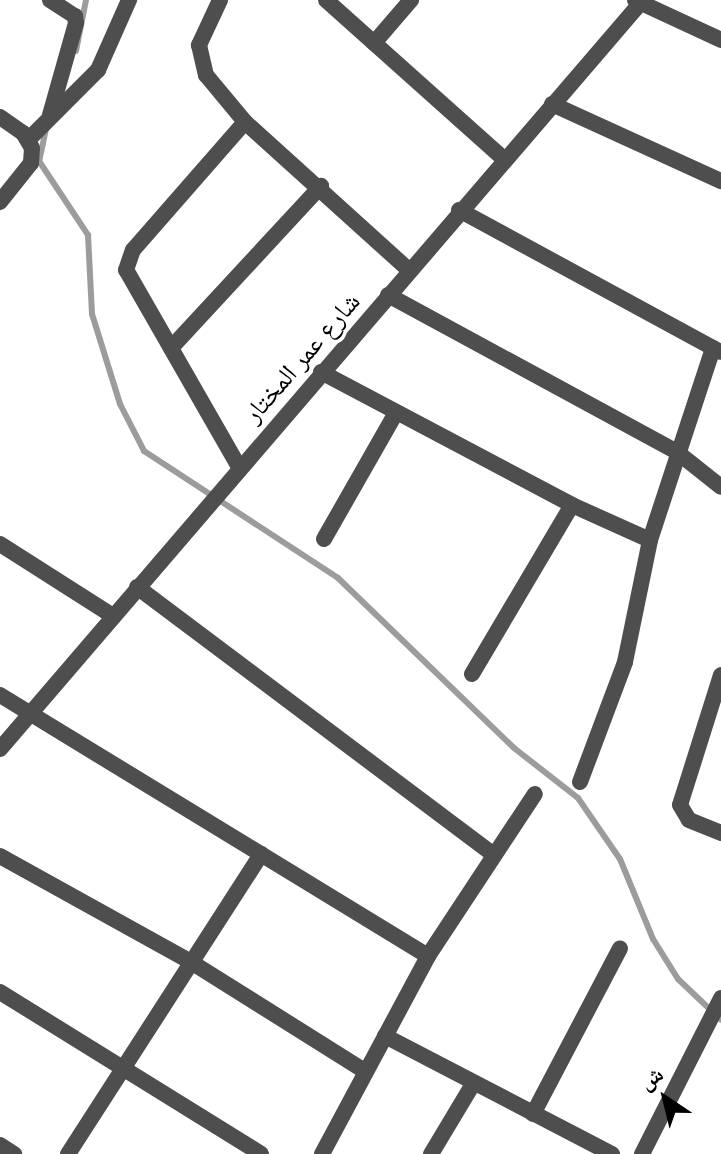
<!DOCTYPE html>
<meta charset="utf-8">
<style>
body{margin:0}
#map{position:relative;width:721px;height:1154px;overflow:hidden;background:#fff;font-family:Karla,"Noto Naskh Arabic",sans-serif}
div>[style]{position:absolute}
.stream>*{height:6px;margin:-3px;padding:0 3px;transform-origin:3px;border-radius:3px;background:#9c9c9c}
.minor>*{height:16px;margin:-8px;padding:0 8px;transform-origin:8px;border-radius:8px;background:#4e4e4e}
.tertiary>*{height:16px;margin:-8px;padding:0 8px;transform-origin:8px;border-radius:8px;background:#4e4e4e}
span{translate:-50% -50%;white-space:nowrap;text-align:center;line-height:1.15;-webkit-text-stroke:7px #fff;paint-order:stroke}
.street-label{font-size:26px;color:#000}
.north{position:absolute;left:625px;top:1058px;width:80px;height:80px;-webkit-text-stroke:6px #fff;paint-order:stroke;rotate:325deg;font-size:22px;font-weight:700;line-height:32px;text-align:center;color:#000}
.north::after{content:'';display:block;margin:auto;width:28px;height:36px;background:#000;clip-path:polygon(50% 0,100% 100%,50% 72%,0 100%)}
</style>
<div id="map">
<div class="stream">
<i style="left:76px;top:51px;width:52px;rotate:-78.9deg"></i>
<i style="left:46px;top:129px;width:33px;rotate:102deg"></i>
<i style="left:39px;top:161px;width:89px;rotate:56.5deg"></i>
<i style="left:88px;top:235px;width:79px;rotate:87.1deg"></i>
<i style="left:92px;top:314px;width:94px;rotate:72.7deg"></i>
<i style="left:120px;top:404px;width:53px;rotate:62.9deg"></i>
<i style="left:144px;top:451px;width:232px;rotate:33.2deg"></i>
<i style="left:338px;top:578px;width:245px;rotate:44deg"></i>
<i style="left:514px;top:748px;width:81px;rotate:38deg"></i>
<i style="left:578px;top:798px;width:74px;rotate:55.5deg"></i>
<i style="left:620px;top:859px;width:87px;rotate:67.6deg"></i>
<i style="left:653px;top:939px;width:47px;rotate:58deg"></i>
<i style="left:678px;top:979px;width:59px;rotate:43.6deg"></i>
</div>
<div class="minor">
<i style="left:50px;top:0;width:30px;rotate:33deg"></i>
<i style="left:75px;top:16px;width:7px;rotate:82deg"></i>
<i style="left:76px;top:23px;width:96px;rotate:105.8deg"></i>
<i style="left:220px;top:0;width:50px;rotate:115deg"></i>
<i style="left:199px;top:45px;width:31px;rotate:77deg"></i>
<i style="left:206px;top:75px;width:61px;rotate:50.3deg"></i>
<i style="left:245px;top:122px;width:221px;rotate:42.1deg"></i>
<i style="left:326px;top:0;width:239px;rotate:41.8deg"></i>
<i style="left:635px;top:0;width:95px;rotate:24.9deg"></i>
<i style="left:374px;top:43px;width:57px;rotate:-49.3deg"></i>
<i style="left:552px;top:104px;width:186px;rotate:24.5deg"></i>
<i style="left:0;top:117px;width:28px;rotate:35deg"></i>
<i style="left:23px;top:133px;width:17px;rotate:59deg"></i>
<i style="left:32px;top:148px;width:15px;rotate:94deg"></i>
<i style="left:31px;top:163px;width:50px;rotate:128.5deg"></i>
<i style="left:29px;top:139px;width:98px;rotate:-45deg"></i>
<i style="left:98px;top:70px;width:77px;rotate:-66.1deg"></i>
<i style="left:459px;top:210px;width:297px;rotate:28.5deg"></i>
<i style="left:388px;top:295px;width:329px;rotate:28.5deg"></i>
<i style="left:677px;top:452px;width:56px;rotate:38.5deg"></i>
<i style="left:171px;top:348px;width:221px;rotate:-47.2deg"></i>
<i style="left:321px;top:372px;width:284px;rotate:27.9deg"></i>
<i style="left:572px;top:505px;width:85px;rotate:24.2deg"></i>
<i style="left:239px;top:467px;width:227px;rotate:-119.8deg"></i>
<i style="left:126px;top:270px;width:21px;rotate:-71deg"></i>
<i style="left:133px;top:250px;width:170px;rotate:-48.8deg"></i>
<i style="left:324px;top:539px;width:145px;rotate:-60.3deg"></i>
<i style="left:0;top:544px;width:134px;rotate:32.5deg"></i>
<i style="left:137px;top:587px;width:445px;rotate:36.9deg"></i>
<i style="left:472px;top:674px;width:196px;rotate:-59.4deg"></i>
<i style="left:721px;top:675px;width:136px;rotate:107.5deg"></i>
<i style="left:680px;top:805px;width:17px;rotate:59deg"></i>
<i style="left:689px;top:820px;width:35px;rotate:22deg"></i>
<i style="left:0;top:695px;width:501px;rotate:31.38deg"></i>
<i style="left:580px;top:782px;width:128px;rotate:-69.4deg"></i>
<i style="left:625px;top:662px;width:125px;rotate:-78.4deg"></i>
<i style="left:650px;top:540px;width:202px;rotate:-71.8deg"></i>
<i style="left:0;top:856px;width:218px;rotate:29deg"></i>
<i style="left:191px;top:962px;width:205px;rotate:32.1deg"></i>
<i style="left:0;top:992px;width:307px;rotate:31.8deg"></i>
<i style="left:385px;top:1036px;width:256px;rotate:27.5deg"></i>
<i style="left:533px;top:1114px;width:187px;rotate:-62.3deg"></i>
<i style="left:0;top:1145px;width:17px;rotate:33deg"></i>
<i style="left:68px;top:1154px;width:357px;rotate:-57.2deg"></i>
<i style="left:322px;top:1154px;width:225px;rotate:-61.8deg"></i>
<i style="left:428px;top:956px;width:194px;rotate:-56.6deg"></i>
<i style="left:431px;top:1154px;width:82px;rotate:-59deg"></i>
<i style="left:642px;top:1154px;width:175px;rotate:-63.1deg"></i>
</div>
<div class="tertiary">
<i style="left:0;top:749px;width:987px;rotate:-49.35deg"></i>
</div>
<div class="street-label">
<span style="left:302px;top:358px;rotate:-49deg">شارع عمر المختار</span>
</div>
<div class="north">ش</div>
</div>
